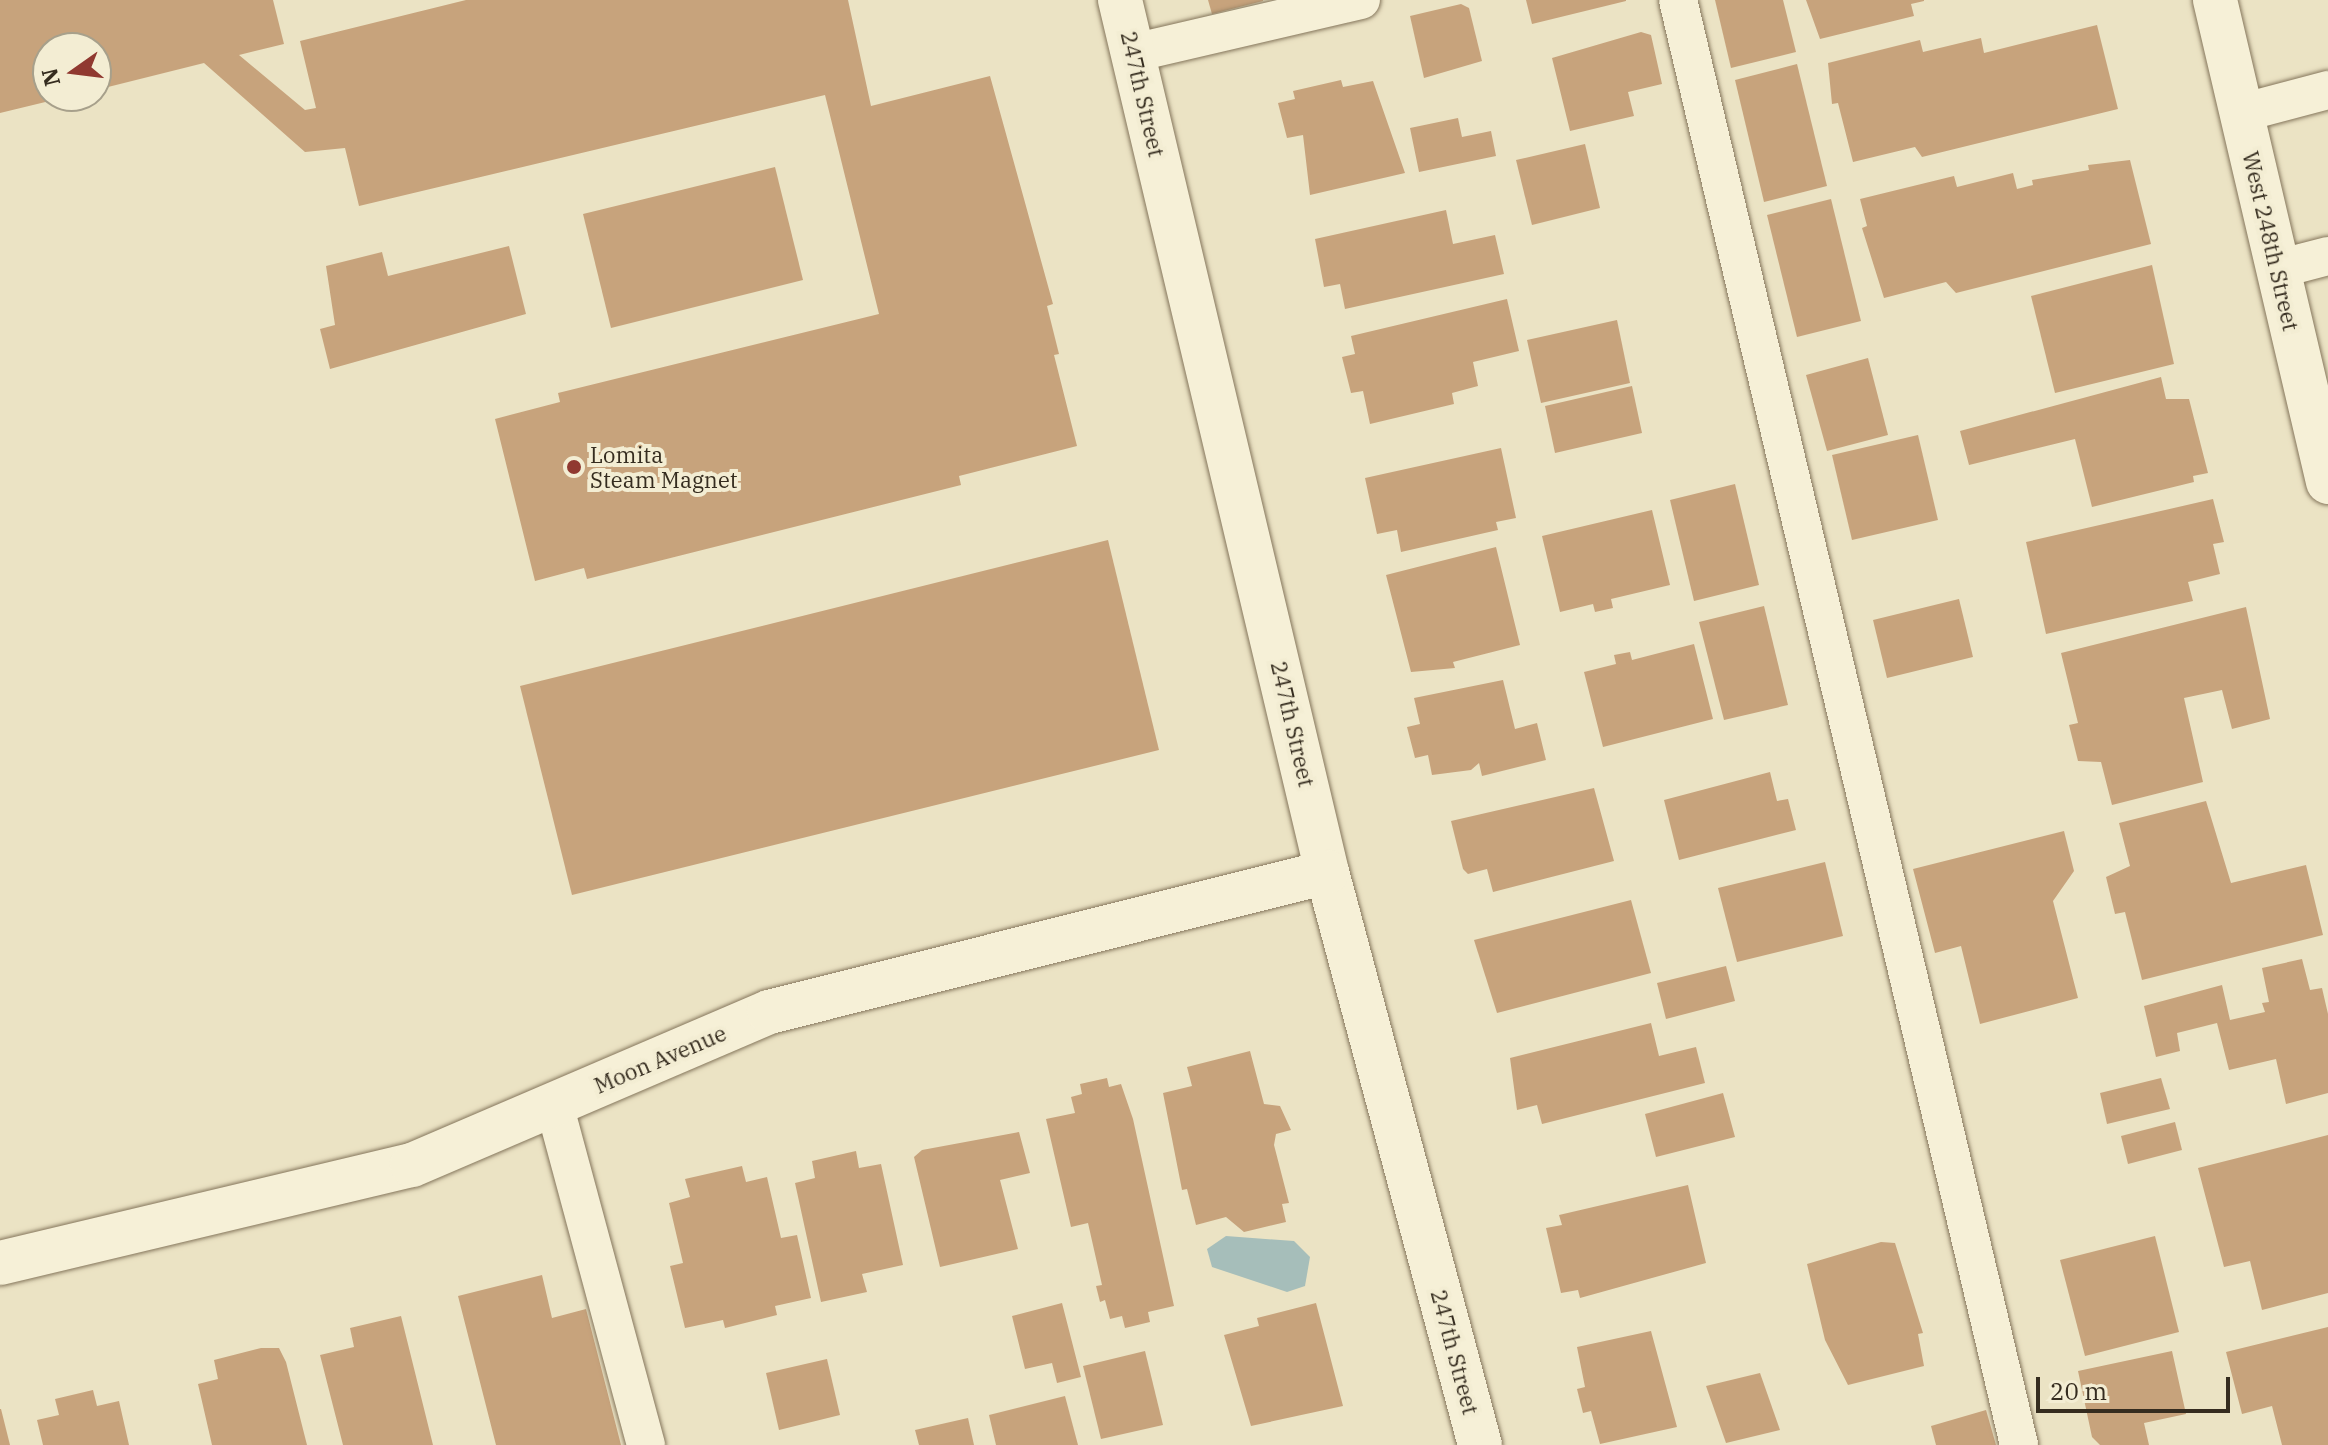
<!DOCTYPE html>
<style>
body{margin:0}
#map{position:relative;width:2328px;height:1445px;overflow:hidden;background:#ebe3c4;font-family:"IBM Plex Serif",serif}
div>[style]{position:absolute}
.water>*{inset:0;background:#a6beba}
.building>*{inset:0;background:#c7a37c}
.roads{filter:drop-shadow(0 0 2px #85765c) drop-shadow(0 0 2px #85765c)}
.service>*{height:38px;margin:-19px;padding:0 19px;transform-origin:19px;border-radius:19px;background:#f6f0d7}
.minor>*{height:44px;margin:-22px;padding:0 22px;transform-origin:22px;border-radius:22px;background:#f6f0d7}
.dots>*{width:22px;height:22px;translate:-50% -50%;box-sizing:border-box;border:4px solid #f3edd3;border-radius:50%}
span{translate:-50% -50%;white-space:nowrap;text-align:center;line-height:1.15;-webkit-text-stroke:8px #f3edd3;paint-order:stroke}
.street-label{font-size:22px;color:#352c1f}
.poi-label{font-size:22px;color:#352c1f}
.left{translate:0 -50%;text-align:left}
.north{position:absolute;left:32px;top:32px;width:80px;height:80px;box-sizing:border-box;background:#f3edd3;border:2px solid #a7a08b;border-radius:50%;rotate:256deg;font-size:22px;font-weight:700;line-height:32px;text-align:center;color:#352c1f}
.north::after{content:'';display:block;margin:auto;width:28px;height:36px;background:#903930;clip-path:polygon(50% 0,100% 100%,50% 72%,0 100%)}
.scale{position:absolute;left:2036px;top:1377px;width:194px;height:36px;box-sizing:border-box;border:4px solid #352c1f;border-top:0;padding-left:10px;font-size:24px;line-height:28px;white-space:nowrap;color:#352c1f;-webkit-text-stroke:6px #f3edd3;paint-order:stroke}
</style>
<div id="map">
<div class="water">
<i style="clip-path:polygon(1226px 1236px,1294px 1241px,1310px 1257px,1305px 1286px,1287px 1292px,1212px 1267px,1207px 1249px)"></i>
</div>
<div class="building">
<i style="clip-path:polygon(0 0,273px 0,284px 44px,239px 55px,305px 110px,316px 108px,300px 41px,466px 0,848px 0,871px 106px,990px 76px,1053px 304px,1047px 306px,1059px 354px,1054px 355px,1077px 446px,959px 476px,961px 485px,587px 579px,584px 568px,535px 581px,495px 419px,560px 402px,558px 393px,879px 314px,825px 95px,359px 206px,345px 148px,305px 152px,204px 63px,96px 90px,96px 48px,48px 48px,48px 96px,66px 97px,0 113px)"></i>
<i style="clip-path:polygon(1208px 0,1263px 0,1263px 1px,1212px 14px)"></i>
<i style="clip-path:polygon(1526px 0,1626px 0,1626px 1px,1532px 24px)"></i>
<i style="clip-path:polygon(1715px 0,1783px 0,1796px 52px,1731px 68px)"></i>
<i style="clip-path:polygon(1806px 0,1924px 0,1924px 1px,1911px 4px,1914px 16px,1820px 39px)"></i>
<i style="clip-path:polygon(1461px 4px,1469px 8px,1482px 61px,1424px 78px,1410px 16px)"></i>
<i style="clip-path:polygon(2097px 25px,2118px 109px,1922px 157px,1915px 147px,1853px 162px,1838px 103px,1832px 104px,1828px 63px,1920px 40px,1923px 52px,1981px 38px,1984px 53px)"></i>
<i style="clip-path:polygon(1641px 32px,1651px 35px,1662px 84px,1628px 92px,1634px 116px,1570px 131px,1552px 58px)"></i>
<i style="clip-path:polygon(1797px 64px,1827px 186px,1764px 202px,1735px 80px)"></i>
<i style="clip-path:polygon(1341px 80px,1343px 87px,1373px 81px,1405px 173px,1310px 195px,1303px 135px,1287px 138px,1278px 103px,1295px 99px,1293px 91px)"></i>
<i style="clip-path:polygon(1458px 118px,1462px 137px,1491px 131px,1496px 156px,1419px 172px,1410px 128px)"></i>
<i style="clip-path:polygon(1585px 144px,1600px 208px,1532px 225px,1516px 160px)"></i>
<i style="clip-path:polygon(2130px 160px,2151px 244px,1956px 293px,1946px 282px,1884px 298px,1862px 228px,1867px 226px,1860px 199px,1954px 176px,1957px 187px,2013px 173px,2017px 189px,2033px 185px,2032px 180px,2089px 170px,2088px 165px)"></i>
<i style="clip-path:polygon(775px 167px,803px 280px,611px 328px,583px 214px)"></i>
<i style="clip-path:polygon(1831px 199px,1861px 321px,1797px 337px,1767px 215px)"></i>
<i style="clip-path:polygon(1446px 210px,1453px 244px,1495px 235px,1504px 274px,1345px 309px,1340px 284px,1324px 287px,1315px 239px)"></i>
<i style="clip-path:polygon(509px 246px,526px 314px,330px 369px,320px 329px,335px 325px,326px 266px,382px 252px,388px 276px)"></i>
<i style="clip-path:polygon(2152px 265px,2174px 364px,2055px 393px,2031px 296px)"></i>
<i style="clip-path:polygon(1507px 299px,1519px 351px,1473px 362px,1478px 386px,1452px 393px,1454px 404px,1370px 424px,1363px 391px,1351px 393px,1342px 357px,1355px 354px,1351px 336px)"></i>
<i style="clip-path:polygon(1617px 320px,1630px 383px,1541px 403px,1527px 340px)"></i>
<i style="clip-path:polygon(1868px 358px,1888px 435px,1827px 451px,1806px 375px)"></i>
<i style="clip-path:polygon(2161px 377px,2166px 399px,2189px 399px,2208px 473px,2193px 476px,2194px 482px,2092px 507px,2075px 439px,1969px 465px,1960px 431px)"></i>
<i style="clip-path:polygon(1632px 386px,1642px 433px,1555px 453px,1545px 406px)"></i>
<i style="clip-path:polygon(1918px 435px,1938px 520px,1852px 540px,1832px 455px)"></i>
<i style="clip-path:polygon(1501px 448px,1516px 518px,1496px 522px,1498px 530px,1401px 552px,1397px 530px,1377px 534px,1365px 478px)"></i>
<i style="clip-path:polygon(1735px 484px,1759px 585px,1694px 601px,1670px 500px)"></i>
<i style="clip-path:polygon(2213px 499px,2224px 542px,2213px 544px,2220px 574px,2188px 582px,2193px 601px,2046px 634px,2026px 542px)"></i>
<i style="clip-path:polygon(1652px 510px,1670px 585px,1611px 599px,1613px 608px,1595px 612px,1593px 604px,1560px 612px,1542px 536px)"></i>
<i style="clip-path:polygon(1108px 540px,1159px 750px,572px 895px,520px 686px)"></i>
<i style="clip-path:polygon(1496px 547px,1520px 645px,1453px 662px,1455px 668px,1411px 672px,1386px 575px)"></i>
<i style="clip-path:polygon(1959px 599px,1973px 657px,1887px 678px,1873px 620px)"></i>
<i style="clip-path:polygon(1764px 606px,1788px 705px,1724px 720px,1699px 622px)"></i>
<i style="clip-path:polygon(2246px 607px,2270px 719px,2232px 729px,2222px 690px,2184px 698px,2203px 782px,2112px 805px,2101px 762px,2078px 761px,2069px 725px,2078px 723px,2061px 653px)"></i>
<i style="clip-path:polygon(1694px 644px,1713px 719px,1603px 747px,1584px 672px,1616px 664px,1614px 655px,1630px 652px,1632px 660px)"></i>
<i style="clip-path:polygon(1503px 680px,1515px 729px,1537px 723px,1546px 760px,1482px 776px,1479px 763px,1471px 770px,1432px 775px,1428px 755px,1415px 758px,1407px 727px,1420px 724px,1414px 698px)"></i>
<i style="clip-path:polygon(1770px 772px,1777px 801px,1788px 799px,1796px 830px,1679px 860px,1664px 800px)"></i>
<i style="clip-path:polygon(1594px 788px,1614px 861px,1493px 892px,1487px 869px,1468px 874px,1463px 869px,1451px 821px)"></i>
<i style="clip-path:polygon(2206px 801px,2231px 883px,2306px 865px,2323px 935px,2142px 980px,2125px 912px,2115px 914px,2106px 877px,2130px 866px,2119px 823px)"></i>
<i style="clip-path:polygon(2064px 831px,2074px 871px,2053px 901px,2078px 998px,1980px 1024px,1961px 946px,1935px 953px,1913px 869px)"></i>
<i style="clip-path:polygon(1825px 862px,1843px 936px,1737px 962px,1718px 888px)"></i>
<i style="clip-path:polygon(1631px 900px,1651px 973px,1497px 1013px,1474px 940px)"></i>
<i style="clip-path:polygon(2302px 959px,2310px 990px,2322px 988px,2328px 1014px,2328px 1093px,2286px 1104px,2276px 1059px,2229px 1070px,2217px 1023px,2177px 1033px,2180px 1051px,2156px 1057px,2144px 1006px,2222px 985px,2230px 1020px,2265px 1012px,2262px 1003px,2269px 1002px,2262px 968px)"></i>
<i style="clip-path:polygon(1726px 966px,1735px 1001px,1666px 1019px,1657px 983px)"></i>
<i style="clip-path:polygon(1651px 1023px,1659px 1056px,1696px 1047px,1705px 1083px,1542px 1124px,1537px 1105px,1517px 1110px,1510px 1058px)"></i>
<i style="clip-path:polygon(1250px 1051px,1264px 1104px,1280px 1106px,1291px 1130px,1276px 1134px,1274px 1145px,1289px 1203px,1282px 1204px,1286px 1222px,1244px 1232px,1226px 1217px,1196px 1225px,1187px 1189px,1182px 1190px,1163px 1093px,1192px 1086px,1187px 1067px)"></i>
<i style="clip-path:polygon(1107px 1078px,1109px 1087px,1121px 1084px,1133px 1119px,1174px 1306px,1148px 1312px,1150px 1322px,1125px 1328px,1122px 1316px,1110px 1319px,1105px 1300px,1100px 1302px,1096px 1286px,1102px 1285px,1088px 1223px,1071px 1227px,1046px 1119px,1075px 1113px,1071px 1097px,1082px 1094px,1080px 1084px)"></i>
<i style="clip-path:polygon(2161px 1078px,2170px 1109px,2107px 1124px,2100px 1093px)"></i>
<i style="clip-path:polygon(1723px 1093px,1735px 1137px,1656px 1157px,1645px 1114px)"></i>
<i style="clip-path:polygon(2175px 1122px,2182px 1150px,2128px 1164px,2121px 1136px)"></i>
<i style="clip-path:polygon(1019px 1132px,1030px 1173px,1000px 1180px,1018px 1249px,940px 1267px,914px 1157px,922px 1150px)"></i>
<i style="clip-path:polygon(2328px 1135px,2328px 1293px,2262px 1310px,2250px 1261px,2224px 1267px,2198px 1168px)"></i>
<i style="clip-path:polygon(856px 1151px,859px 1168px,881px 1164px,903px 1265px,862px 1274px,867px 1292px,821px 1302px,795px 1183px,815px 1178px,812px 1161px)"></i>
<i style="clip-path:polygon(742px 1166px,746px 1182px,767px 1177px,781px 1238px,797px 1235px,811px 1298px,775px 1306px,777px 1315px,725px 1328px,723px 1320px,685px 1328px,670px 1266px,683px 1263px,669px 1203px,690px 1197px,685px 1179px)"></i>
<i style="clip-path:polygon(1688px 1185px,1706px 1263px,1580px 1298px,1578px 1290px,1561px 1293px,1546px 1228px,1562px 1225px,1559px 1215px)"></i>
<i style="clip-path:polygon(2155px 1236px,2179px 1332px,2085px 1356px,2060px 1260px)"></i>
<i style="clip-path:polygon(1881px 1242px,1895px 1243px,1923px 1333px,1918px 1334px,1924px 1366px,1848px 1385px,1825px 1340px,1807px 1264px)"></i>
<i style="clip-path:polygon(542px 1275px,552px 1318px,586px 1309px,621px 1445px,496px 1445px,458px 1296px)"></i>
<i style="clip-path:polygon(1062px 1303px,1081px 1377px,1057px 1383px,1052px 1363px,1025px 1369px,1012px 1316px)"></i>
<i style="clip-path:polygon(1316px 1303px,1343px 1406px,1251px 1426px,1224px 1335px,1259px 1326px,1257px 1318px)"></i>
<i style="clip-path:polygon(401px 1316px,433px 1445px,343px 1445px,320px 1355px,354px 1347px,350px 1328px)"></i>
<i style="clip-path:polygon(2328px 1327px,2328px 1445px,2282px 1445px,2272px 1406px,2242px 1414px,2226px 1352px)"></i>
<i style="clip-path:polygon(1651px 1331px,1677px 1427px,1600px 1444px,1591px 1411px,1583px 1413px,1577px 1389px,1585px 1387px,1577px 1347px)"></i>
<i style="clip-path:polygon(261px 1348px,279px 1348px,286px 1362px,307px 1445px,212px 1445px,198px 1384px,218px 1379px,214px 1360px)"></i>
<i style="clip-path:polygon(1145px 1351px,1163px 1425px,1101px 1439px,1083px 1366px)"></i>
<i style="clip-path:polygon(2172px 1351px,2186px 1414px,2144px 1423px,2149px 1445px,2100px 1445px,2092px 1437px,2078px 1371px)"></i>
<i style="clip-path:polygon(827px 1359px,840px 1415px,779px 1430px,766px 1373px)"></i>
<i style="clip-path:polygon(1760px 1373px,1780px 1430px,1726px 1443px,1706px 1386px)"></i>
<i style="clip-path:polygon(93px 1390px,97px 1406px,119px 1401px,129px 1445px,43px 1445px,37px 1420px,59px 1415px,55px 1399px)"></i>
<i style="clip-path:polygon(1065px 1396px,1078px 1445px,996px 1445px,989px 1415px)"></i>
<i style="clip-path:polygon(0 1409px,1px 1409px,10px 1445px,0 1445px)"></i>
<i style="clip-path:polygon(1986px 1410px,1996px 1445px,1936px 1445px,1931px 1426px)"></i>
<i style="clip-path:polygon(968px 1418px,974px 1445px,919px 1445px,915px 1430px)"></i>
</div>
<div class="roads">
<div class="service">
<i style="left:1678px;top:0;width:1485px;rotate:76.72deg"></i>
<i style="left:1133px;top:53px;width:234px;rotate:-13.1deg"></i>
<i style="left:2241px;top:113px;width:90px;rotate:-14.8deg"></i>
<i style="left:2278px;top:269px;width:52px;rotate:-14.6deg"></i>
<i style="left:554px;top:1104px;width:353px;rotate:74.9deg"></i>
</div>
<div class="minor">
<i style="left:1120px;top:0;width:896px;rotate:76.65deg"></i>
<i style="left:1327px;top:872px;width:593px;rotate:75.05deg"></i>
<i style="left:2215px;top:0;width:495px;rotate:76.8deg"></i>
<i style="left:0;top:1263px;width:423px;rotate:-13.4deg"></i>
<i style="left:412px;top:1165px;width:388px;rotate:-23.2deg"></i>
<i style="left:769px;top:1012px;width:575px;rotate:-14.08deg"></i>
</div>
</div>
<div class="dots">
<i style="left:574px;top:467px;background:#903930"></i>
</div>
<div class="street-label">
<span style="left:1143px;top:94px;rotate:77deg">247th Street</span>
<span style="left:2271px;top:241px;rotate:77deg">West 248th Street</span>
<span style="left:1293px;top:724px;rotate:77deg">247th Street</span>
<span style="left:660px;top:1059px;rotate:-23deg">Moon Avenue</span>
<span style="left:1455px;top:1352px;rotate:75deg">247th Street</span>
</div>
<div class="poi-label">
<span class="left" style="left:590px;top:467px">Lomita<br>Steam Magnet</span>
</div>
<div class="north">N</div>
<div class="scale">20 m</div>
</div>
